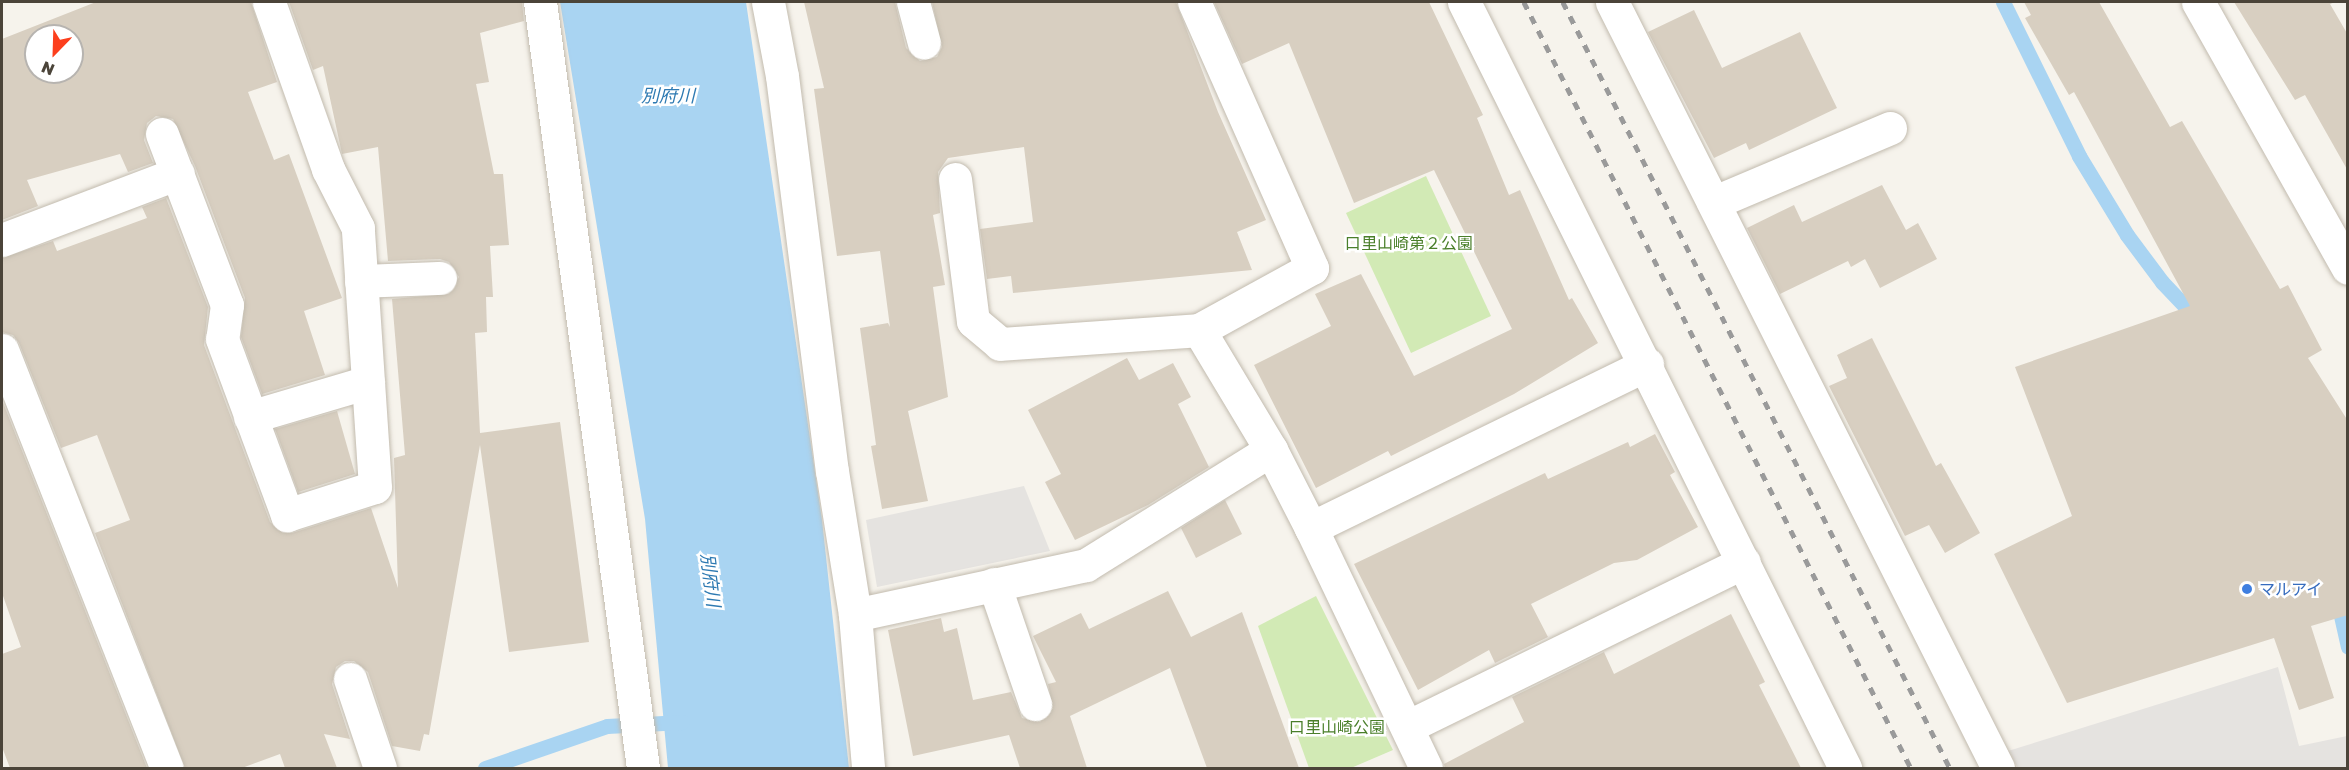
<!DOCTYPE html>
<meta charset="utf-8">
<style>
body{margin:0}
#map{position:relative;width:2349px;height:770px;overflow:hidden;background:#f6f3ec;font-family:"Golos Text","Noto Sans JP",sans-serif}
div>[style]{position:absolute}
.green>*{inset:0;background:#d2eab5}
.parking>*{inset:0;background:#e5e3e0}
.water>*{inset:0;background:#a9d4f2}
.stream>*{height:15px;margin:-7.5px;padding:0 7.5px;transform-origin:7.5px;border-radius:7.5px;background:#a9d4f2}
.building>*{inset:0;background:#d8cfc1}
.roads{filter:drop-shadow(0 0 2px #c2bbae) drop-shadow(0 0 2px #c2bbae)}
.street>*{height:33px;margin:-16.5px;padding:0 16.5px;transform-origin:16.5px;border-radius:16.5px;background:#fff}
.rail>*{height:4.5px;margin-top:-2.25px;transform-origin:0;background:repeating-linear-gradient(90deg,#9a9a9a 0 8px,transparent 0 16px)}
.dots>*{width:16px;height:16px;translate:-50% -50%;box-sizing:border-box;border:3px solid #fff;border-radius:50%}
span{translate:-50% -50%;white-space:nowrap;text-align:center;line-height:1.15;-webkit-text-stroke:5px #fff;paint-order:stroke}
.park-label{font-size:16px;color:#4a7f2a}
.shop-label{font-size:16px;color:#366cbe}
.left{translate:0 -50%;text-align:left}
.water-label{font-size:18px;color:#2e7ab2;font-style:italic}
.frame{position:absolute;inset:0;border:3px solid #4b4439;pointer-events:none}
.north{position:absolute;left:24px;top:24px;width:60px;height:60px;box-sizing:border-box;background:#fff;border:2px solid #b7b4b0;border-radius:50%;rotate:203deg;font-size:16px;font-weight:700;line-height:24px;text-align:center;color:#4b4439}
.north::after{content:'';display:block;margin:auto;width:21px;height:27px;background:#fc3f1d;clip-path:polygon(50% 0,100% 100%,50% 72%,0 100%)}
</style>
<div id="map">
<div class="green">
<i style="clip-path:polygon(1426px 176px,1491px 316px,1411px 353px,1346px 213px)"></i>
<i style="clip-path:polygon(1316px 596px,1393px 750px,1351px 768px,1309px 768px,1258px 626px)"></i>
</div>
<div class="parking">
<i style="clip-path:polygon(1024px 486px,1050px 551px,877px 587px,866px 520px)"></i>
<i style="clip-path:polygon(2278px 667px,2299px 746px,2347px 736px,2347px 768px,2018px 768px,2008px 751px)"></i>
</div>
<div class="water">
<i style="clip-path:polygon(560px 2px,746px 2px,822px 520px,849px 768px,668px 768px,645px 519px)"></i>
</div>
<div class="stream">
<i style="left:2003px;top:2px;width:172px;rotate:63.7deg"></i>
<i style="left:2079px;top:156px;width:92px;rotate:58.7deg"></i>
<i style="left:2127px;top:235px;width:59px;rotate:53.3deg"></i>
<i style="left:2162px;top:282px;width:55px;rotate:46.5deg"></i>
<i style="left:2337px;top:598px;width:50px;rotate:77.3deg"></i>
<i style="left:485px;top:768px;width:129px;rotate:-19deg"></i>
<i style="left:607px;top:726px;width:75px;rotate:-3.1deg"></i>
</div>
<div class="building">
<i style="clip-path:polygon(evenodd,96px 2px,251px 2px,277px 82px,248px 92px,274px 160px,289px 154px,342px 298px,304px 311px,325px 375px,262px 394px,241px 337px,245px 298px,195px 166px,173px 119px,156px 116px,147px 123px,144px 140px,153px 163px,128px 172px,120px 154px,27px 180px,38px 206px,2px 220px,2px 39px,96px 2px,36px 36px,72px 36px,72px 72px,36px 72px,36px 36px)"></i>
<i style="clip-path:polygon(289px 2px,522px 2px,524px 21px,480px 33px,489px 82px,476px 84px,494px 174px,503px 174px,509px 245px,490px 246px,493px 297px,486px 297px,487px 332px,475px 333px,480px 433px,560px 422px,589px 642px,509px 652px,480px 445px,429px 735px,424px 734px,420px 751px,392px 746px,368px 672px,354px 661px,345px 661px,336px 667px,332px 684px,350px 739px,324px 734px,337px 768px,285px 768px,280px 754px,242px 768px,185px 768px,95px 533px,130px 520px,97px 435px,61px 448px,19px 343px,13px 335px,2px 332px,2px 258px,53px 241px,57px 251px,147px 218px,142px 207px,166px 198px,208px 307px,204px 345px,270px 522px,283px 533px,292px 533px,371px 508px,398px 588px,394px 458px,405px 455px,392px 299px,449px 294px,459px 277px,449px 262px,440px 259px,388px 261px,378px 147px,342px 154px,323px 66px,313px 70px)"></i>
<i style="clip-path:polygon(804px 2px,895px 2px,906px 48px,920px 61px,937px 57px,942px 47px,932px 2px,1176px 2px,1218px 112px,1266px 220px,1237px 232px,1252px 270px,1013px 293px,1011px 276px,987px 279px,980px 229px,1033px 222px,1024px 147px,948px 158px,938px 172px,940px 213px,933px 215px,945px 285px,933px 287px,948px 397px,908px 411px,928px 501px,882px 509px,871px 446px,876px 445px,860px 328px,888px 323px,890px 327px,880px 251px,837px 256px,814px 89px,824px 88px)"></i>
<i style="clip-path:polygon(1214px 2px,1429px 2px,1483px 115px,1477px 118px,1509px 195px,1520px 190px,1569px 300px,1572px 298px,1598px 343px,1514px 394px,1391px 456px,1388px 451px,1316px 488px,1254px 365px,1331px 326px,1315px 294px,1361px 274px,1414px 376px,1512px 329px,1434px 170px,1354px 203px,1289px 43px,1242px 64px)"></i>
<i style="clip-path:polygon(2024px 2px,2099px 2px,2170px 127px,2182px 121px,2280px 289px,2288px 285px,2322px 350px,2308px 358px,2348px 421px,2348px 615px,2311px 626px,2334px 698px,2299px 710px,2274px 638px,2067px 703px,1994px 554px,2072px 516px,2015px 367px,2190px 306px,2074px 92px,2069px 95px,2025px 18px,2031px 15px)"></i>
<i style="clip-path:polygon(2234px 2px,2335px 2px,2330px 4px,2348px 35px,2348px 171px,2305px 95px,2295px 100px)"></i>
<i style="clip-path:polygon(1694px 10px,1722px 68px,1800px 32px,1837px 108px,1749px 150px,1746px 143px,1714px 158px,1648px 32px)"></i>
<i style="clip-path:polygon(1882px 185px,1906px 230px,1918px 223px,1937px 259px,1880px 288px,1865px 259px,1851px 267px,1848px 261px,1780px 294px,1747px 228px,1794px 205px,1802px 222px)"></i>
<i style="clip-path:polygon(1872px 338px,1936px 466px,1941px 463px,1980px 533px,1945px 553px,1929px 525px,1905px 536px,1829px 386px,1847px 378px,1837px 355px)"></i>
<i style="clip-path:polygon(1127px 358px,1139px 380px,1173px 363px,1191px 397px,1178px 404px,1209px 467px,1148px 505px,1075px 540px,1045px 482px,1061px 474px,1028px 410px)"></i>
<i style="clip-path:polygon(2px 400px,147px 768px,10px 768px,2px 747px,2px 654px,21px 647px,2px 593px)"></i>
<i style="clip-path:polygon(337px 411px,355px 474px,298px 492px,275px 429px)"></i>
<i style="clip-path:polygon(1655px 434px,1675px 472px,1670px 475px,1698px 527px,1637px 560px,1614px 563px,1531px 604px,1548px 637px,1495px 663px,1489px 650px,1418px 690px,1354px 564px,1545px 473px,1548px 479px,1628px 442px,1630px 447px)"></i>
<i style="clip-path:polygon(1225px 500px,1242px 534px,1196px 558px,1181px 528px)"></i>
<i style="clip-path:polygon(1168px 591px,1191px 637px,1242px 612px,1299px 768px,1207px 768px,1170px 668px,1070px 716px,1087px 768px,1020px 768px,1009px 735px,913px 756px,888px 630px,941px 618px,944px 632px,957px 628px,973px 700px,1011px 692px,1022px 718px,1040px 722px,1053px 708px,1048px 684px,1056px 682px,1033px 636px,1081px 613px,1089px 629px)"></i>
<i style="clip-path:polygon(1731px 614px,1765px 682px,1759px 685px,1801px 768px,1445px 768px,1444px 764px,1524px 722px,1512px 697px,1604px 652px,1614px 674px)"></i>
</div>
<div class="roads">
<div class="street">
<i style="left:540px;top:2px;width:773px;rotate:82.34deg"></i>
<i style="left:768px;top:2px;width:75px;rotate:79.3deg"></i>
<i style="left:782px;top:76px;width:398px;rotate:82.8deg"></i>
<i style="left:832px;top:471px;width:146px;rotate:80.9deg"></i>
<i style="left:855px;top:615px;width:154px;rotate:85.1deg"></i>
<i style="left:913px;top:2px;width:42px;rotate:75deg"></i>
<i style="left:1464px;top:2px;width:856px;rotate:63.55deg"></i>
<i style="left:1612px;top:2px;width:858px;rotate:63.26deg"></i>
<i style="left:2198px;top:2px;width:305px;rotate:60.6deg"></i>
<i style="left:162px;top:134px;width:183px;rotate:69.2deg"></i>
<i style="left:227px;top:305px;width:34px;rotate:98deg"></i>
<i style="left:222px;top:339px;width:188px;rotate:69.7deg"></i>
<i style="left:287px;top:515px;width:92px;rotate:-17.7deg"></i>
<i style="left:375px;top:487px;width:260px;rotate:-93.8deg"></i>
<i style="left:358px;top:228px;width:66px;rotate:-117deg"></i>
<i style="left:328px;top:169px;width:177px;rotate:-109.5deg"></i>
<i style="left:955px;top:179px;width:143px;rotate:82.8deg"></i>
<i style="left:973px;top:321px;width:35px;rotate:40deg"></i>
<i style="left:1000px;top:344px;width:199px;rotate:-4deg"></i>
<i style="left:1199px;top:330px;width:129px;rotate:-28.8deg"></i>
<i style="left:1312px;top:268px;width:291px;rotate:-113.9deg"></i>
<i style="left:1715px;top:202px;width:190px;rotate:-22.9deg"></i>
<i style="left:2px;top:240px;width:188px;rotate:-20.8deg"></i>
<i style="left:361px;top:281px;width:79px;rotate:-2.2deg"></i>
<i style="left:1199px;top:330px;width:140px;rotate:59deg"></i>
<i style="left:1271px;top:450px;width:88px;rotate:62.9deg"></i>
<i style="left:1311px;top:528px;width:266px;rotate:64.4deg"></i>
<i style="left:2px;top:350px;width:449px;rotate:68.5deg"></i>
<i style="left:250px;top:417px;width:123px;rotate:-16.5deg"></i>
<i style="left:1311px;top:528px;width:374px;rotate:-26deg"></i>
<i style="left:994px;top:584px;width:127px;rotate:71.1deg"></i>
<i style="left:855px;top:615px;width:236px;rotate:-12.2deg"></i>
<i style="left:1086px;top:565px;width:218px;rotate:-31.9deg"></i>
<i style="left:350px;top:679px;width:94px;rotate:71.4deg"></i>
<i style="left:1407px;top:727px;width:375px;rotate:-26.1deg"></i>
</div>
</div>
<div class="rail">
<i style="left:1524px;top:2px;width:858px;rotate:63.2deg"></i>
<i style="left:1563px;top:2px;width:858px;rotate:63.2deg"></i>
</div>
<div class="dots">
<i style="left:2247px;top:589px;background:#3f7fe0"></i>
</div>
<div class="park-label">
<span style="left:1409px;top:243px">口里山崎第２公園</span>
<span style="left:1337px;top:727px">口里山崎公園</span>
</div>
<div class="shop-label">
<span class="left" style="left:2259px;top:589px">マルアイ</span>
</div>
<div class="water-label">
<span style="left:668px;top:95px">別府川</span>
<span style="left:711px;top:580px;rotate:83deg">別府川</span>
</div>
<div class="frame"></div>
<div class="north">N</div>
</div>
